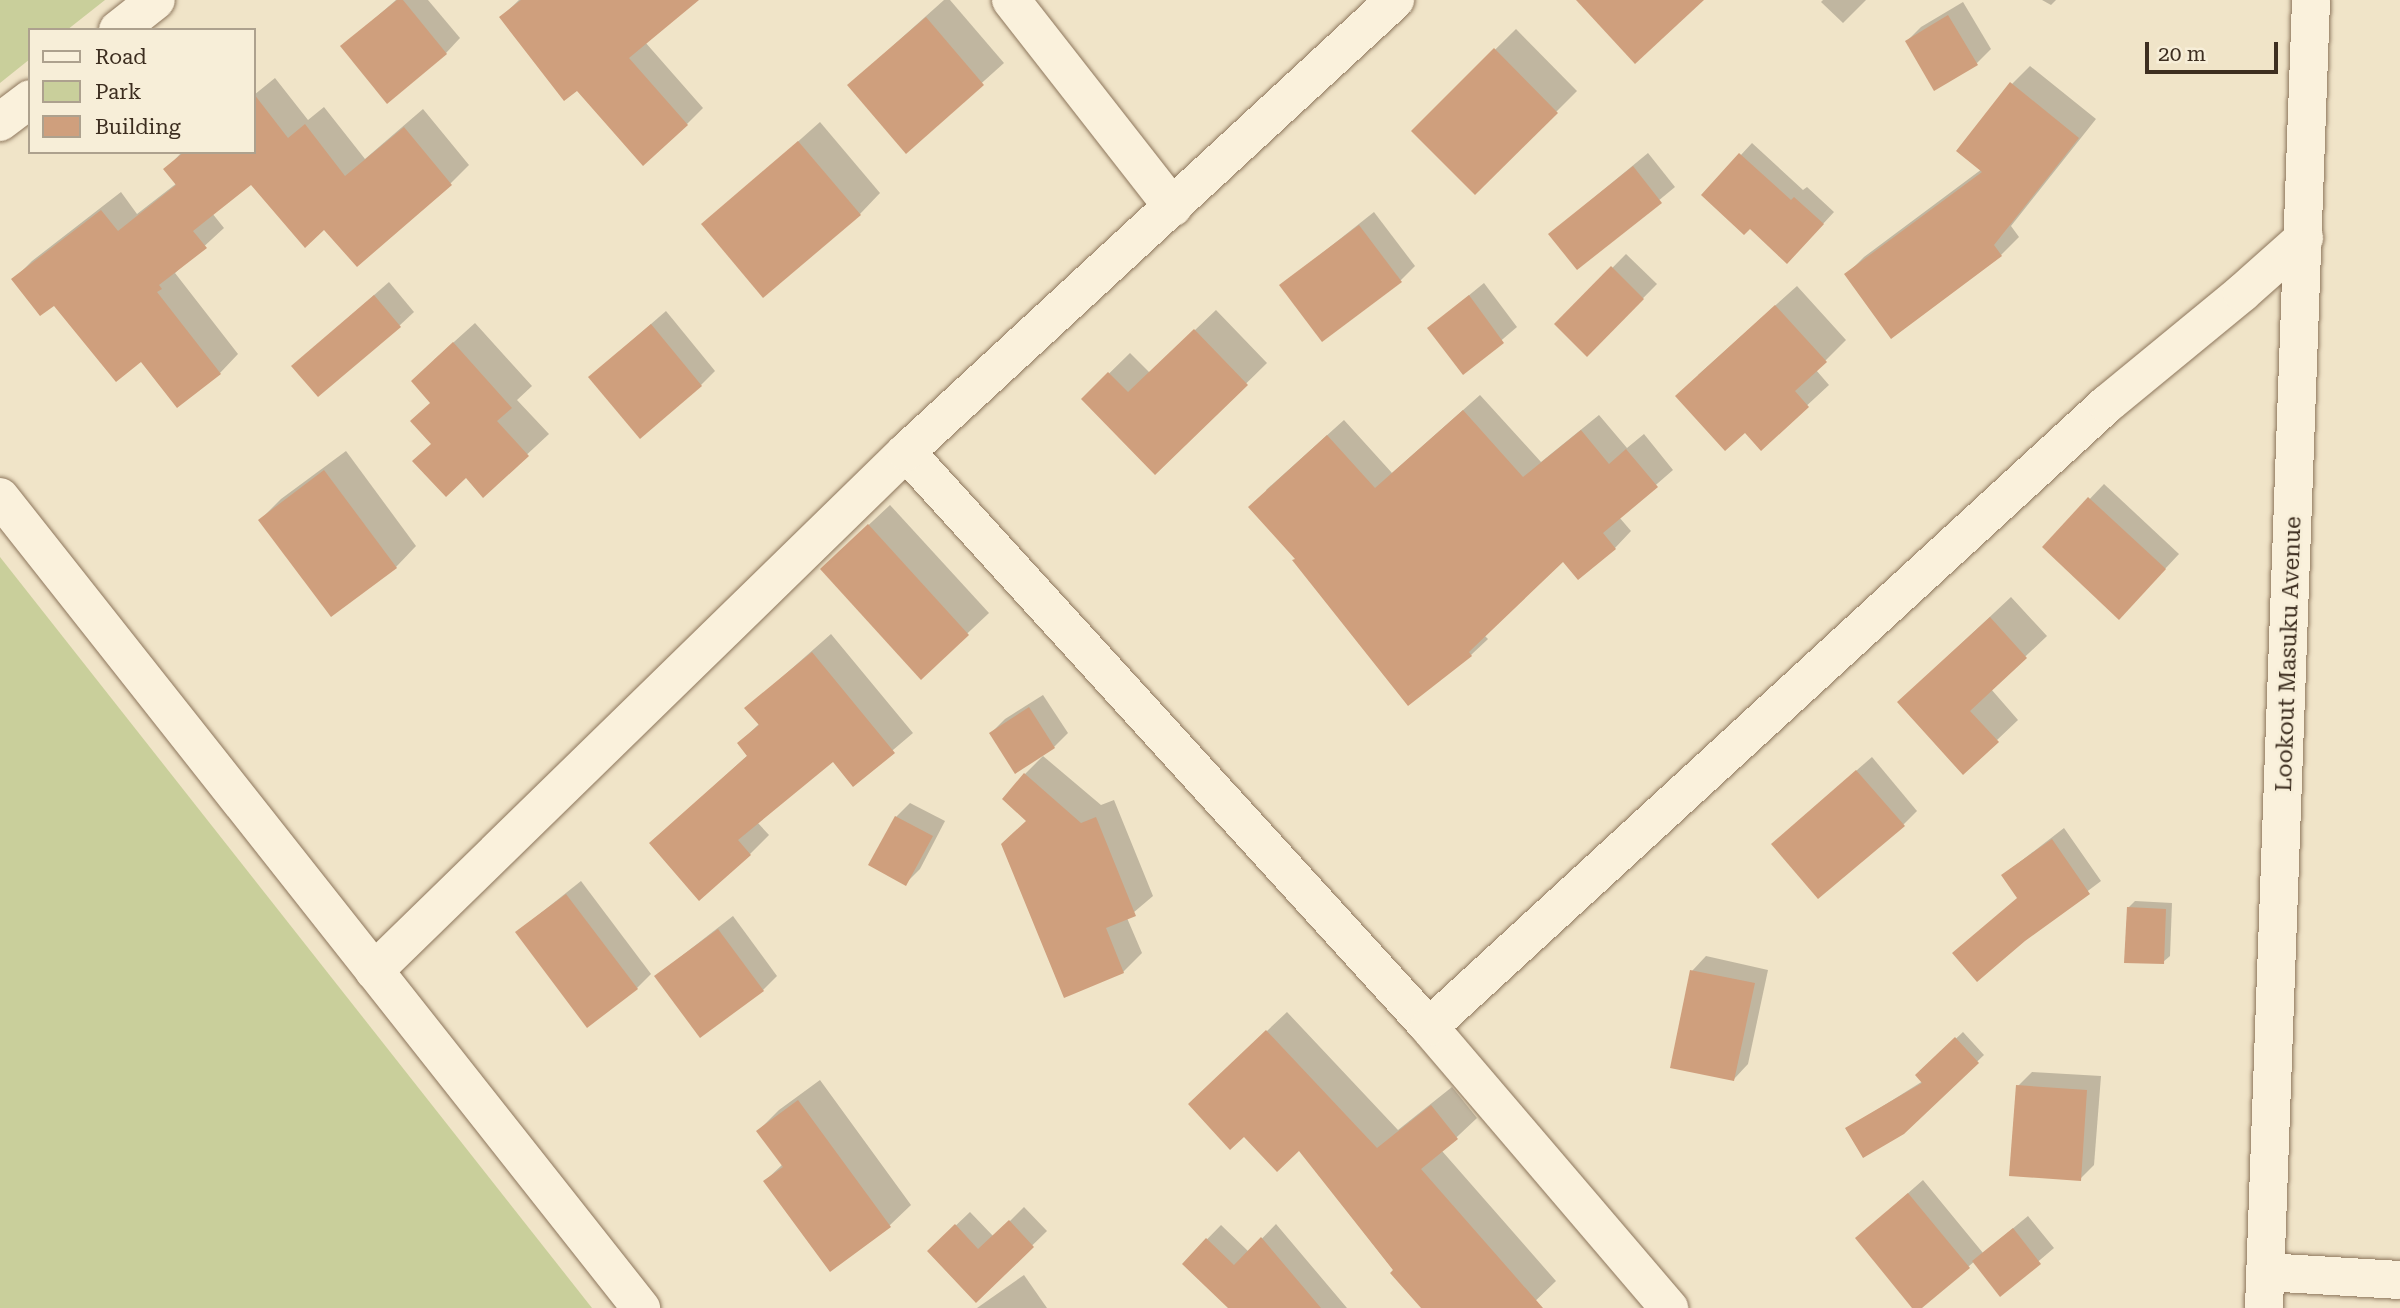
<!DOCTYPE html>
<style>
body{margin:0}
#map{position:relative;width:2400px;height:1308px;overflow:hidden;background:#f0e4c8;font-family:"Roboto Serif",serif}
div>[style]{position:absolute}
.green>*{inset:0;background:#c9cf9b}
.shadow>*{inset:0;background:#0003}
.building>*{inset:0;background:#cf9f7d}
.roads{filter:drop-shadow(0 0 2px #8d765c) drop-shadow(0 0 2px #8d765c)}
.minor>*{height:38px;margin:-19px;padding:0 19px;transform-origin:19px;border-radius:19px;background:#faf1dc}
span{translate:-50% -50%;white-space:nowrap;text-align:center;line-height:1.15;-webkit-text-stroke:5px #f7eed8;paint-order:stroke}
.street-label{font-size:23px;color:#3d2e20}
.legend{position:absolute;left:28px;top:28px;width:228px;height:126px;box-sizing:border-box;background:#f7eed8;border:2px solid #ada18e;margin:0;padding:9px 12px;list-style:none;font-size:21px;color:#3d2e20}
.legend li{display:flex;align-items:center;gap:14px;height:35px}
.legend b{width:35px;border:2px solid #ada18e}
.scale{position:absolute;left:2145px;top:42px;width:133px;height:32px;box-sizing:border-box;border:4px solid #3d2e20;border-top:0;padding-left:9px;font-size:21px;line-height:24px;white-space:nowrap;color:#3d2e20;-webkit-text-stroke:5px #f7eed8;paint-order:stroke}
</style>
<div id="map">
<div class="green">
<i style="clip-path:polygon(0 0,105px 0,67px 30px,30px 30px,30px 59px,0 83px)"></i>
<i style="clip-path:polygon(0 557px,592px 1308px,0 1308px)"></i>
</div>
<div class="shadow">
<i style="clip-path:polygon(396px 0,428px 0,460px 38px,446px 53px,343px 46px)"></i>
<i style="clip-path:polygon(519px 0,696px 0,645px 42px,703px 108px,687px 124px,577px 88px,501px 17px)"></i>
<i style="clip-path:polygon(944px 0,950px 0,1004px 63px,906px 151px,849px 85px)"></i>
<i style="clip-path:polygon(1823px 0,1866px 0,1843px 23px,1821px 2px)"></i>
<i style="clip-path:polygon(2042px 0,2056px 0,2051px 5px)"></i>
<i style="clip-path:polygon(1963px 2px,1991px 49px,1977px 63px,1907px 41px,1921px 27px)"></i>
<i style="clip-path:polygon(1516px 29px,1577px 91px,1475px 193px,1413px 131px)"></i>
<i style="clip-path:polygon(2030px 66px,2096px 119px,2011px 226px,2019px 237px,2001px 255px,1846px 275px,1864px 257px,1982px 169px,2012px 84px)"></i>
<i style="clip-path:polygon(275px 78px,308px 120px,324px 107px,365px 159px,423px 109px,469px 165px,450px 184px,324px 228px,251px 182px,212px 213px,224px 228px,175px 273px,238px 354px,220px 373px,142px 360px,14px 279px,32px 261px,121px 192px,137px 214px,177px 183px,166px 169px,182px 152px,254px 152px,254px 95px)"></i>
<i style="clip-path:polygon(820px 122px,880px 193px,860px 214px,704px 225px)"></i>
<i style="clip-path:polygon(1752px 143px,1803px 190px,1807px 187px,1834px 212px,1798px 251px,1750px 227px,1704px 195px)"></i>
<i style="clip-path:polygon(1648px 153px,1675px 187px,1577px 268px,1550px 234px)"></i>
<i style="clip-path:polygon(1374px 212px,1415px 266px,1401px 280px,1282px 285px)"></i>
<i style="clip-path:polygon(1626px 254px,1657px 284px,1587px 355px,1557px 324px)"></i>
<i style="clip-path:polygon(389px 282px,414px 312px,399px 326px,293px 366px)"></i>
<i style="clip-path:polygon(1484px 283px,1517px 327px,1464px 372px,1429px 328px)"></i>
<i style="clip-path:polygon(1797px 286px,1846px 340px,1816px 370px,1829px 385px,1761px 448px,1698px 375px)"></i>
<i style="clip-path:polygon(1216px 310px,1267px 363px,1155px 473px,1083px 399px,1130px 353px,1150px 373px)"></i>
<i style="clip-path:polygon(666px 311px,715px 371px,701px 385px,590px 377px)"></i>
<i style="clip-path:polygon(475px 323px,532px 386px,517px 400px,549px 434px,483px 495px,432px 402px,434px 360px)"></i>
<i style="clip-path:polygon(1480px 395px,1541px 462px,1599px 415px,1627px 448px,1644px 434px,1673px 470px,1619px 517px,1631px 531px,1615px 548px,1563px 559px,1485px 636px,1488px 639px,1471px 655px,1297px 559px,1266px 490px,1344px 420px,1392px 473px)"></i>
<i style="clip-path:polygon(346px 451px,416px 546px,396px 567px,260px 520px,281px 499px)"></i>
<i style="clip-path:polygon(2104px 484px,2179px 554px,2133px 603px,2044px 547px)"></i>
<i style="clip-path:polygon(890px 505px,989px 613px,921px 677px,843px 549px)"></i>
<i style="clip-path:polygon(2011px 597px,2047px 636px,1991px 689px,2018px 720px,1997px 740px,1899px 702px)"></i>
<i style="clip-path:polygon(831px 634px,913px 733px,853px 784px,833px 759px,757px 822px,769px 835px,750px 854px,651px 843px,748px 755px,739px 743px,760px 723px,747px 708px)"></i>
<i style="clip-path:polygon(1043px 695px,1068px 733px,1054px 747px,991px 733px,1005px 719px)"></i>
<i style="clip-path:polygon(1043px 756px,1101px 805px,1114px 800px,1153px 896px,1127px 918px,1142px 953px,1123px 972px,1028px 820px,1025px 774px)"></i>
<i style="clip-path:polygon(1872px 757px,1917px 811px,1903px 825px,1788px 830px)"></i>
<i style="clip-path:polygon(910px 803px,945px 821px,920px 869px,906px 883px,896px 817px)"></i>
<i style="clip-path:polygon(2064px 828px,2101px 881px,2024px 939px,2018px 897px,2003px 875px)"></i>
<i style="clip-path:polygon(581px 881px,651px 974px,637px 988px,517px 932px)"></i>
<i style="clip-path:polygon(2135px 901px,2172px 903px,2170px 956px,2163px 962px,2128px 908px)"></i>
<i style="clip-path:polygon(733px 916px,777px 976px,763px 990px,656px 976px)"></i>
<i style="clip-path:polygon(1706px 956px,1768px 970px,1748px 1064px,1734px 1079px,1692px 971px)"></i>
<i style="clip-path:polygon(1287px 1012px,1398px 1130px,1452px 1087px,1477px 1118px,1442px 1151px,1556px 1281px,1528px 1308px,1423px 1308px,1299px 1149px,1210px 1085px)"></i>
<i style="clip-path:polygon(1963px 1032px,1984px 1055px,1903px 1133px,1848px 1128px,1923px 1081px,1917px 1075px)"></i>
<i style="clip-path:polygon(2032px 1072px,2101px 1076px,2094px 1165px,2080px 1179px,2018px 1086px)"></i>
<i style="clip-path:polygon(820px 1080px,911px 1205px,890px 1225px,830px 1270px,765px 1181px,783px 1164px,758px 1131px,779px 1110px)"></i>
<i style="clip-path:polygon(1923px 1180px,1983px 1253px,2028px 1216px,2054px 1248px,2000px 1294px,1975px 1261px,1919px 1308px,1914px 1308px,1857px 1238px)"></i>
<i style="clip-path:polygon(1024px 1207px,1047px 1231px,976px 1300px,929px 1251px,970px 1212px,994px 1237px)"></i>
<i style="clip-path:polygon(1276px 1224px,1347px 1308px,1231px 1308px,1184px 1263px,1221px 1225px,1249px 1252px)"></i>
<i style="clip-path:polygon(1024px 1275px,1047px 1308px,977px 1308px)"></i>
</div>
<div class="building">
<i style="clip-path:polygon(397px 0,403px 0,447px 54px,387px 104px,340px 46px)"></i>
<i style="clip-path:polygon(521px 0,699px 0,629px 58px,688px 125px,643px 166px,577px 91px,564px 101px,499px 17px)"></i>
<i style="clip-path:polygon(1576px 0,1704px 0,1635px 64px)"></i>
<i style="clip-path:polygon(1948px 15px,1978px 65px,1934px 91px,1905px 41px)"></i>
<i style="clip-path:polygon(926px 17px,984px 85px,906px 154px,847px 85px)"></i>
<i style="clip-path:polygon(1494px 48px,1558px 113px,1475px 195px,1411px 131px)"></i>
<i style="clip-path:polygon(2010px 82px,2079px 138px,1994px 245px,2002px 256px,1891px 339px,1844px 274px,1982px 172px,1956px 151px)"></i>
<i style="clip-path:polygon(254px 94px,288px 138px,305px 124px,345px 176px,404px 127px,452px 185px,357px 267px,324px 230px,305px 248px,251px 185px,193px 231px,207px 248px,159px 285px,162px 289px,157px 292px,221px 374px,177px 408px,141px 362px,116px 382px,54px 306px,40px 316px,11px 279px,101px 210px,118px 231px,176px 185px,163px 169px,184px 152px,254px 152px)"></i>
<i style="clip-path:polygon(798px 141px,861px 215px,763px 298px,701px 224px)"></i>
<i style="clip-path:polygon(1739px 153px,1791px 200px,1794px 197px,1824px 224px,1787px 264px,1750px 229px,1744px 235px,1701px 195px)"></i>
<i style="clip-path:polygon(1633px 166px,1662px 203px,1577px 270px,1548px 234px)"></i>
<i style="clip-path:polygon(1359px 225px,1402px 282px,1322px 342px,1279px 285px)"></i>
<i style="clip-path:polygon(1611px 266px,1644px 299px,1587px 357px,1554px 324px)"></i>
<i style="clip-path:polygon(374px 295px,401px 327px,318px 397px,291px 366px)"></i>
<i style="clip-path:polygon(1469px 295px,1504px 343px,1463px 375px,1427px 328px)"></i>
<i style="clip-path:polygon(1775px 305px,1827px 362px,1795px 391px,1809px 407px,1761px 451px,1745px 433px,1725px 451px,1675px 396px)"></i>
<i style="clip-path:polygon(651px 324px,702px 386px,640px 439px,588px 377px)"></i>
<i style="clip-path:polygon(1194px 329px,1248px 385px,1155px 475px,1081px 399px,1108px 372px,1128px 392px)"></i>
<i style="clip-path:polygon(453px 342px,512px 408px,497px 421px,529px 456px,483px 498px,466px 478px,446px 497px,412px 461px,431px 444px,410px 421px,430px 403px,411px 381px)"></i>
<i style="clip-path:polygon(1463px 410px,1523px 477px,1581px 430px,1609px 464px,1626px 449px,1658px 487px,1603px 533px,1616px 549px,1578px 580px,1563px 562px,1469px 652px,1472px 656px,1408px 706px,1292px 560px,1295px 559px,1248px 507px,1327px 435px,1375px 488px)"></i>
<i style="clip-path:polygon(324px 470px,397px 568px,331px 617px,258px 520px)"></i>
<i style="clip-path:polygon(2088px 497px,2166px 569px,2119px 620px,2042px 547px)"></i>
<i style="clip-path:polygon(868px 524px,969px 635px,921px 680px,820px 569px)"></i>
<i style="clip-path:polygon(1990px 617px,2027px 658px,1970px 711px,1999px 742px,1963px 775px,1897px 702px)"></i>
<i style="clip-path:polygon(812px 652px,895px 753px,853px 787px,833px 762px,738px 840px,751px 855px,699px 901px,649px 843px,747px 756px,737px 743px,759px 725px,744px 708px)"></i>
<i style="clip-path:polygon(1029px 707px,1055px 748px,1015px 774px,989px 733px)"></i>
<i style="clip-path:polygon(1856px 770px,1905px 826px,1818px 899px,1771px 844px)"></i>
<i style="clip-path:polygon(1024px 773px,1081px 823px,1096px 817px,1136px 916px,1106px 928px,1124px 973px,1064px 998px,1001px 844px,1026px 821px,1002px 799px)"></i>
<i style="clip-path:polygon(895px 816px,933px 836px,906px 886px,868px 865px)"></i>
<i style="clip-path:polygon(2052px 839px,2090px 894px,2025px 941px,1977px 982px,1952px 953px,2017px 898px,2001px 875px)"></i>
<i style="clip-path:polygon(566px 894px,638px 989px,587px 1028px,515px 932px)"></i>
<i style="clip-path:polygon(2127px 907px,2166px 909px,2164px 964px,2124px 963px)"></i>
<i style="clip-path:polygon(718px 929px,764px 991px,700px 1038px,654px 976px)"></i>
<i style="clip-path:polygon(1690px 970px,1755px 983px,1734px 1081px,1670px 1068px)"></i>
<i style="clip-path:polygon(1266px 1030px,1377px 1148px,1431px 1105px,1458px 1139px,1421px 1169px,1543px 1308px,1421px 1308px,1390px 1273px,1393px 1270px,1299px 1151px,1277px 1172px,1244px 1137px,1230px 1150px,1188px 1104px)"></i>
<i style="clip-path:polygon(1955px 1037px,1979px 1063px,1904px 1134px,1863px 1158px,1845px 1128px,1922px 1083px,1915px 1075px)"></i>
<i style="clip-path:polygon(2016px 1085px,2087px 1090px,2081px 1181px,2009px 1176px)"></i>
<i style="clip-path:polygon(798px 1100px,891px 1227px,830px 1272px,763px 1181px,783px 1167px,756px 1131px)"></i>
<i style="clip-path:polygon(1908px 1193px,1970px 1268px,1922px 1308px,1912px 1308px,1855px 1238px)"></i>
<i style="clip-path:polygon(1009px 1220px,1034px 1247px,976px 1303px,927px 1251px,955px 1224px,978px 1249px)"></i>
<i style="clip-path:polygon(2013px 1228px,2041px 1264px,2000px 1297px,1972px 1261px)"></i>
<i style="clip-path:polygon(1261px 1237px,1321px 1308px,1228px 1308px,1182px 1264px,1206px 1238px,1234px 1265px)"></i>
</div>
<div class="roads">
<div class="minor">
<i style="left:1011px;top:0;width:263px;rotate:52deg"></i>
<i style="left:118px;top:30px;width:48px;rotate:-38.3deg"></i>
<i style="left:0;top:122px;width:38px;rotate:-37deg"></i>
<i style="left:906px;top:452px;width:777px;rotate:47.71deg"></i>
<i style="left:1429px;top:1027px;width:370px;rotate:49.5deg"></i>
<i style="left:0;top:497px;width:1034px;rotate:51.68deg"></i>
<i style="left:374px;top:971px;width:743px;rotate:-44.29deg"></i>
<i style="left:906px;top:452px;width:666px;rotate:-42.75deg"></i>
<i style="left:1429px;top:1027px;width:921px;rotate:-42.58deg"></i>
<i style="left:2107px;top:404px;width:175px;rotate:-39.4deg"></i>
<i style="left:2242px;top:293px;width:83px;rotate:-41.6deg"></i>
<i style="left:2265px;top:1272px;width:135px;rotate:3.4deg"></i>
<i style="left:2264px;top:1308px;width:1309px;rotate:-87.94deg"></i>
</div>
</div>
<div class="street-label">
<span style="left:2289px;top:654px;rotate:-88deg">Lookout Masuku Avenue</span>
</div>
<ul class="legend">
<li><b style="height:9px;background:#faf1dc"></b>Road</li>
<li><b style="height:19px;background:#c9cf9b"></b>Park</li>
<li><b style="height:19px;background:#cf9f7d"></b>Building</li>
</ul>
<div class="scale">20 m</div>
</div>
